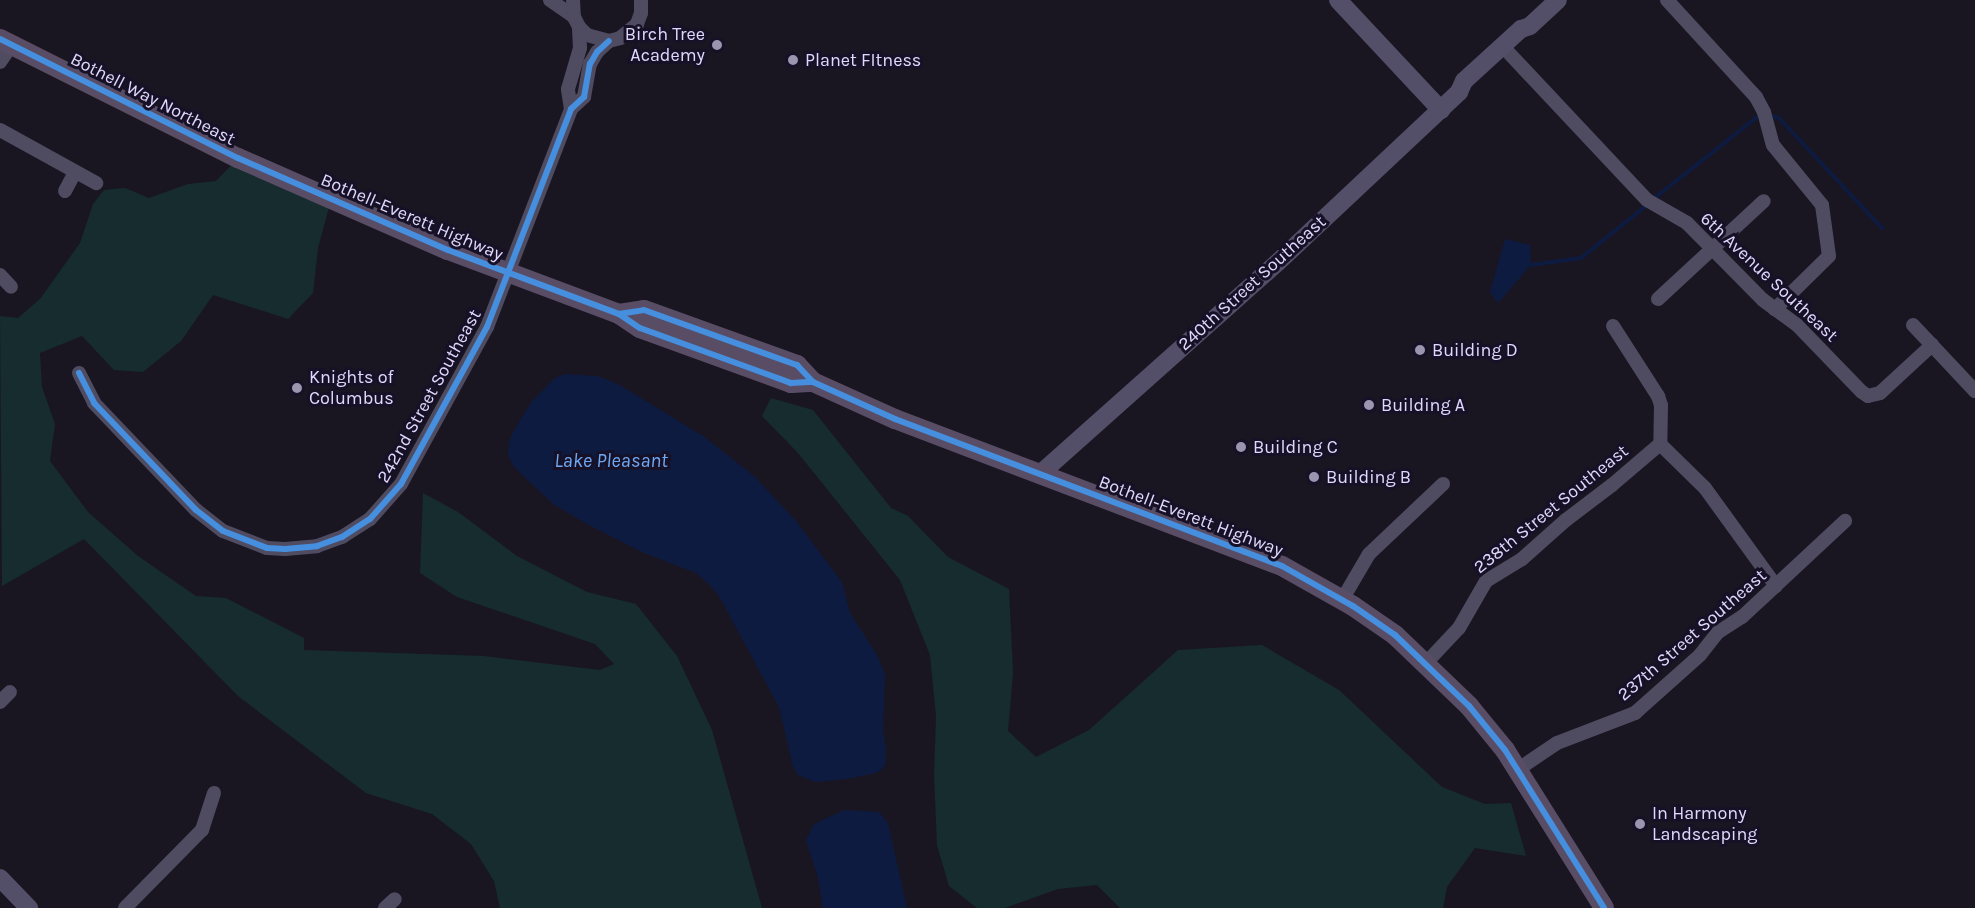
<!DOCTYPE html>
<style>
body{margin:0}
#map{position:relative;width:1975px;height:908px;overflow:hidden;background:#191622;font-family:Karla,sans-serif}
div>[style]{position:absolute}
.green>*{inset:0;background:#162c2f}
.water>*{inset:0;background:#0e1b41}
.stream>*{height:4px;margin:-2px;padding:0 2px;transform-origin:2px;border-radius:2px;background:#0e1b41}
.street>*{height:14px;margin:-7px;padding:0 7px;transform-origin:7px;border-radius:7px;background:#4f4c62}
.secondary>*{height:18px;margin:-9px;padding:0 9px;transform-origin:9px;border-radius:9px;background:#544f68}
.primary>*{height:20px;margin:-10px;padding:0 10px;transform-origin:10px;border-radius:10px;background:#594d66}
.cycleway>*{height:6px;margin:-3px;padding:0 3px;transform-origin:3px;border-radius:3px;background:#468fdf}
.dots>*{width:16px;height:16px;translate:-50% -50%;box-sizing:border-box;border:3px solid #171127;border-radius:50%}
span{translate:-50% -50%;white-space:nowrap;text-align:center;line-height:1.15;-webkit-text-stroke:6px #171127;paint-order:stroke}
.poi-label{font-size:18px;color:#e1d9fd}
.right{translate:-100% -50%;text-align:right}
.left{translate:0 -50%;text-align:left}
.street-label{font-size:18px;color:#e1d9fd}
.water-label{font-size:20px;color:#6da9f7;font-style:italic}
</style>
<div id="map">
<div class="green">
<i style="clip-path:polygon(238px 158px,331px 200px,318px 248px,313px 293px,288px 319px,213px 295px,181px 341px,143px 372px,114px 370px,82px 336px,40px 353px,42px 387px,55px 424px,50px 461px,88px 512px,138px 556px,196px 596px,226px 598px,304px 638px,304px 650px,484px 656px,600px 670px,614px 664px,595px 644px,457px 597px,420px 573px,423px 493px,458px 512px,517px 556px,587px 592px,636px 604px,677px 656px,712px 730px,762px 908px,500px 908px,494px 881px,471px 844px,432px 814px,366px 793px,238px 696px,84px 539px,2px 586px,0 316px,18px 318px,40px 299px,80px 243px,93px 204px,104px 190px,125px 188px,149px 198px,188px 184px,216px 181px)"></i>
<i style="clip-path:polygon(771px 398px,813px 410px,891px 508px,908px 516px,948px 557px,1009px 589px,1013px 673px,1008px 731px,1036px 757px,1089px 730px,1178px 650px,1262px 645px,1339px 690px,1442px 787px,1485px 804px,1511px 803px,1526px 856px,1475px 848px,1447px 887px,1443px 908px,1120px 908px,1097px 885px,1058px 889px,1005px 908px,977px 908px,949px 886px,937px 845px,934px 775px,936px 716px,930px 655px,900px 580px,798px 453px,762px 416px)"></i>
</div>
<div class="water">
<i style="clip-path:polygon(1505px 239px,1530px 245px,1531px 265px,1498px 303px,1490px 292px)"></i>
<i style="clip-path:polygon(565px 374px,597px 376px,618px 384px,703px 436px,754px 476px,796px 521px,842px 582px,850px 613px,877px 655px,885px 675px,883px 730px,886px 749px,885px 765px,882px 769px,876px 773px,847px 779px,815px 782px,798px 775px,793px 767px,779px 707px,719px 596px,710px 585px,696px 573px,644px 553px,585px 523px,553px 504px,514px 467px,508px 455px,509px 442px,514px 430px,532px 401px,555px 378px)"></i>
<i style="clip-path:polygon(844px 810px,879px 812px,888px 823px,907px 908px,823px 908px,818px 878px,806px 840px,814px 824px)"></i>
</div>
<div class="stream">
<i style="left:1768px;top:115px;width:11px;rotate:15deg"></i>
<i style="left:1779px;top:118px;width:151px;rotate:46.9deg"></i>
<i style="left:1652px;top:200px;width:139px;rotate:-38.3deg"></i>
<i style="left:1531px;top:265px;width:50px;rotate:-8deg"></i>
<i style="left:1581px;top:258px;width:85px;rotate:-38.8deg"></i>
</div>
<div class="street">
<i style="left:550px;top:0;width:29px;rotate:35deg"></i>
<i style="left:573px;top:0;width:17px;rotate:87deg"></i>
<i style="left:574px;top:17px;width:11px;rotate:63deg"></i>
<i style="left:579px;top:27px;width:11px;rotate:45deg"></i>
<i style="left:587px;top:35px;width:23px;rotate:15deg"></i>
<i style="left:609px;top:41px;width:11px;rotate:-15deg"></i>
<i style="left:620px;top:38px;width:22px;rotate:-39deg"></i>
<i style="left:637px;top:24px;width:12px;rotate:-70deg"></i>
<i style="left:641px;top:13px;width:13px;rotate:-90deg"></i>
<i style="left:1667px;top:0;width:132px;rotate:47.5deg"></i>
<i style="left:1756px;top:97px;width:17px;rotate:62deg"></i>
<i style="left:1764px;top:112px;width:34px;rotate:75deg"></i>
<i style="left:1773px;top:145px;width:77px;rotate:50.8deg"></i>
<i style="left:1822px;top:205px;width:51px;rotate:82.2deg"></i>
<i style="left:1829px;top:256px;width:76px;rotate:135.5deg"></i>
<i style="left:1508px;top:52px;width:203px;rotate:46.8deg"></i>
<i style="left:1647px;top:200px;width:46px;rotate:29.9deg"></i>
<i style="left:1687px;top:223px;width:108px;rotate:45.4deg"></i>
<i style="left:1763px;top:300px;width:42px;rotate:36.3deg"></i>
<i style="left:1797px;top:325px;width:93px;rotate:45.9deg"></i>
<i style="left:1862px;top:392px;width:7px;rotate:34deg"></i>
<i style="left:1868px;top:396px;width:12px;rotate:-14deg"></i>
<i style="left:1880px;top:393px;width:71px;rotate:-42.7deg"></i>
<i style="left:0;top:62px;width:22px;rotate:-56deg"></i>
<i style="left:571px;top:109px;width:20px;rotate:-99deg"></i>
<i style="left:568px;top:89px;width:43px;rotate:-73.7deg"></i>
<i style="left:580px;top:48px;width:21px;rotate:-93deg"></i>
<i style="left:0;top:130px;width:110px;rotate:28.9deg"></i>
<i style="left:65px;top:191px;width:21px;rotate:-62deg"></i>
<i style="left:0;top:275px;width:16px;rotate:47deg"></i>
<i style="left:1658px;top:299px;width:144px;rotate:-42.8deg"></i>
<i style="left:1913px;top:325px;width:91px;rotate:46.8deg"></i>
<i style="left:1613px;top:326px;width:83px;rotate:57.3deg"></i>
<i style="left:1658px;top:396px;width:9px;rotate:72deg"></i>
<i style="left:1661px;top:405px;width:39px;rotate:91deg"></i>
<i style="left:1660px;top:444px;width:63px;rotate:44.4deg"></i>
<i style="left:1705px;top:488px;width:121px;rotate:54.1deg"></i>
<i style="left:79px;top:373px;width:34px;rotate:63deg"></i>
<i style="left:94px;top:403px;width:148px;rotate:46.4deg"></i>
<i style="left:196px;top:510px;width:34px;rotate:38deg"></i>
<i style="left:223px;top:531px;width:47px;rotate:21.1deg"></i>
<i style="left:267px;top:548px;width:18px;rotate:3deg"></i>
<i style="left:285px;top:549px;width:32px;rotate:-5deg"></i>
<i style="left:317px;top:546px;width:27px;rotate:-20deg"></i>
<i style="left:342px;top:537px;width:33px;rotate:-33deg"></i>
<i style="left:370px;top:519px;width:47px;rotate:-48.5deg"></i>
<i style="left:401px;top:484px;width:179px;rotate:-61.3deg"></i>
<i style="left:487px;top:327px;width:234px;rotate:-68.9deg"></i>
<i style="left:571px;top:109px;width:18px;rotate:-43deg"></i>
<i style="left:584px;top:97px;width:34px;rotate:-80deg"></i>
<i style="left:590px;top:64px;width:14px;rotate:-60deg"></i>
<i style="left:597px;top:52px;width:16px;rotate:-43deg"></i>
<i style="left:1342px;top:600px;width:53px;rotate:-59.6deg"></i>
<i style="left:1369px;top:554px;width:102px;rotate:-43.4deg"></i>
<i style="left:1426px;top:663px;width:48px;rotate:-46.7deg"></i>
<i style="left:1459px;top:628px;width:54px;rotate:-60.1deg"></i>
<i style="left:1486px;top:581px;width:42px;rotate:-31.4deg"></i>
<i style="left:1522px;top:559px;width:59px;rotate:-41.6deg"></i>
<i style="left:1566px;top:520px;width:58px;rotate:-37.3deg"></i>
<i style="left:1612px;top:485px;width:63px;rotate:-40.5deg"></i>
<i style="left:0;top:702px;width:14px;rotate:-45deg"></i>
<i style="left:1517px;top:770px;width:48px;rotate:-34deg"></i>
<i style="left:1557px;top:743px;width:84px;rotate:-21deg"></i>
<i style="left:1635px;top:713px;width:87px;rotate:-41.7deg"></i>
<i style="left:1700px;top:655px;width:28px;rotate:-52deg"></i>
<i style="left:1717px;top:633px;width:30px;rotate:-33deg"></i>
<i style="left:1742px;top:617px;width:141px;rotate:-43deg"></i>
<i style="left:125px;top:908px;width:110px;rotate:-45.4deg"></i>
<i style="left:202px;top:830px;width:39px;rotate:-72deg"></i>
<i style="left:385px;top:908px;width:13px;rotate:-42deg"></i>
</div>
<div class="secondary">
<i style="left:1338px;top:0;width:151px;rotate:46.9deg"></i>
<i style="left:1040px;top:474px;width:317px;rotate:-41.7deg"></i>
<i style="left:1277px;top:263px;width:250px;rotate:-43.2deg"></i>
<i style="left:1459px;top:92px;width:12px;rotate:-66deg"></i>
<i style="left:1464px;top:81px;width:77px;rotate:-42.4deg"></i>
<i style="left:1521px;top:29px;width:9px;rotate:-18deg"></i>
<i style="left:1530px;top:26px;width:38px;rotate:-43deg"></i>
<i style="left:0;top:878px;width:42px;rotate:46deg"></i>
</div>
<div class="primary">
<i style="left:0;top:39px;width:266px;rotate:26.6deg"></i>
<i style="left:238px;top:158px;width:229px;rotate:23.7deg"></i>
<i style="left:448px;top:250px;width:183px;rotate:20.5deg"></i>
<i style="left:619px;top:314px;width:25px;rotate:34deg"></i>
<i style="left:640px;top:328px;width:161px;rotate:20deg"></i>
<i style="left:791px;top:383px;width:22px;rotate:-3deg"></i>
<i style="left:619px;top:314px;width:25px;rotate:-9deg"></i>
<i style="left:644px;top:310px;width:163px;rotate:19.8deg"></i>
<i style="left:797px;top:365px;width:23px;rotate:47deg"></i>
<i style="left:813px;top:382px;width:90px;rotate:24.3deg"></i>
<i style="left:895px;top:419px;width:414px;rotate:20.8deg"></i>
<i style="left:1282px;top:566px;width:81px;rotate:29.4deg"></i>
<i style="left:1353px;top:606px;width:51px;rotate:34.6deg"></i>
<i style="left:1395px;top:635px;width:103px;rotate:43.8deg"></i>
<i style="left:1469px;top:706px;width:57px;rotate:50.7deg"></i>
<i style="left:1505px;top:750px;width:186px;rotate:57.9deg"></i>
</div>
<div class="cycleway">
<i style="left:0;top:39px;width:266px;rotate:26.6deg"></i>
<i style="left:238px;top:158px;width:229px;rotate:23.7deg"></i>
<i style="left:448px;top:250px;width:183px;rotate:20.5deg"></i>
<i style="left:619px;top:314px;width:25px;rotate:34deg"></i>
<i style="left:640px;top:328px;width:161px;rotate:20deg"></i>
<i style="left:791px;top:383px;width:22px;rotate:-3deg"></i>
<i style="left:619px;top:314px;width:25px;rotate:-9deg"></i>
<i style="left:644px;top:310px;width:163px;rotate:19.8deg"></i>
<i style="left:797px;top:365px;width:23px;rotate:47deg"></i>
<i style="left:813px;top:382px;width:90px;rotate:24.3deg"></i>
<i style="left:895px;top:419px;width:414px;rotate:20.8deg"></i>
<i style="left:1282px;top:566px;width:81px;rotate:29.4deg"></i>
<i style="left:1353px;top:606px;width:51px;rotate:34.6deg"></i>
<i style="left:1395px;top:635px;width:103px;rotate:43.8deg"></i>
<i style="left:1469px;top:706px;width:57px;rotate:50.7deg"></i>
<i style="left:1505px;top:750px;width:186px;rotate:57.9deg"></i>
<i style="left:79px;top:373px;width:34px;rotate:63deg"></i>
<i style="left:94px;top:403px;width:148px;rotate:46.4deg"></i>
<i style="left:196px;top:510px;width:34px;rotate:38deg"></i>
<i style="left:223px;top:531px;width:47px;rotate:21.1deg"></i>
<i style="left:267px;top:548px;width:18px;rotate:3deg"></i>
<i style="left:285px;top:549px;width:32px;rotate:-5deg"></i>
<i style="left:317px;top:546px;width:27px;rotate:-20deg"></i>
<i style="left:342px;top:537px;width:33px;rotate:-33deg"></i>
<i style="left:370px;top:519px;width:47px;rotate:-48.5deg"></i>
<i style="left:401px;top:484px;width:179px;rotate:-61.3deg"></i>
<i style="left:487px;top:327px;width:234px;rotate:-68.9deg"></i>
<i style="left:571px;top:109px;width:18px;rotate:-43deg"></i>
<i style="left:584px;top:97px;width:34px;rotate:-80deg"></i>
<i style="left:590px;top:64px;width:14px;rotate:-60deg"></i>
<i style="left:597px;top:52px;width:16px;rotate:-43deg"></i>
</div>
<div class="dots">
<i style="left:717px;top:45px;background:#9b95b0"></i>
<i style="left:793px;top:60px;background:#9b95b0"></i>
<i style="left:1420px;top:350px;background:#9b95b0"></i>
<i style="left:297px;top:388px;background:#9b95b0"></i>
<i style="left:1369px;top:405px;background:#9b95b0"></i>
<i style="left:1241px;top:447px;background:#9b95b0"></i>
<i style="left:1314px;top:477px;background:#9b95b0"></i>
<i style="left:1640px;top:824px;background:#9b95b0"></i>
</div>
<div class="poi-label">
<span class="right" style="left:705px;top:45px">Birch Tree<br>Academy</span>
<span class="left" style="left:805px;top:60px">Planet FItness</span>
<span class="left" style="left:1432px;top:350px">Building D</span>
<span class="left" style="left:309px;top:388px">Knights of<br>Columbus</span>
<span class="left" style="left:1381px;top:405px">Building A</span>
<span class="left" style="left:1253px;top:447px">Building C</span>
<span class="left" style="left:1326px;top:477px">Building B</span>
<span class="left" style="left:1652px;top:824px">In Harmony<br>Landscaping</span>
</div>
<div class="street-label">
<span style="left:153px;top:99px;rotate:27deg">Bothell Way Northeast</span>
<span style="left:412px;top:217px;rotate:23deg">Bothell-Everett Highway</span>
<span style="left:1769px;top:277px;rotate:43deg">6th Avenue Southeast</span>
<span style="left:1252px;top:283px;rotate:-42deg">240th Street Southeast</span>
<span style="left:429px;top:396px;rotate:-61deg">242nd Street Southeast</span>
<span style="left:1551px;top:509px;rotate:-39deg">238th Street Southeast</span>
<span style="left:1191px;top:516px;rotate:21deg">Bothell-Everett Highway</span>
<span style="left:1692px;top:635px;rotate:-41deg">237th Street Southeast</span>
</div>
<div class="water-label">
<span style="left:611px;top:460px">Lake Pleasant</span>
</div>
</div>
